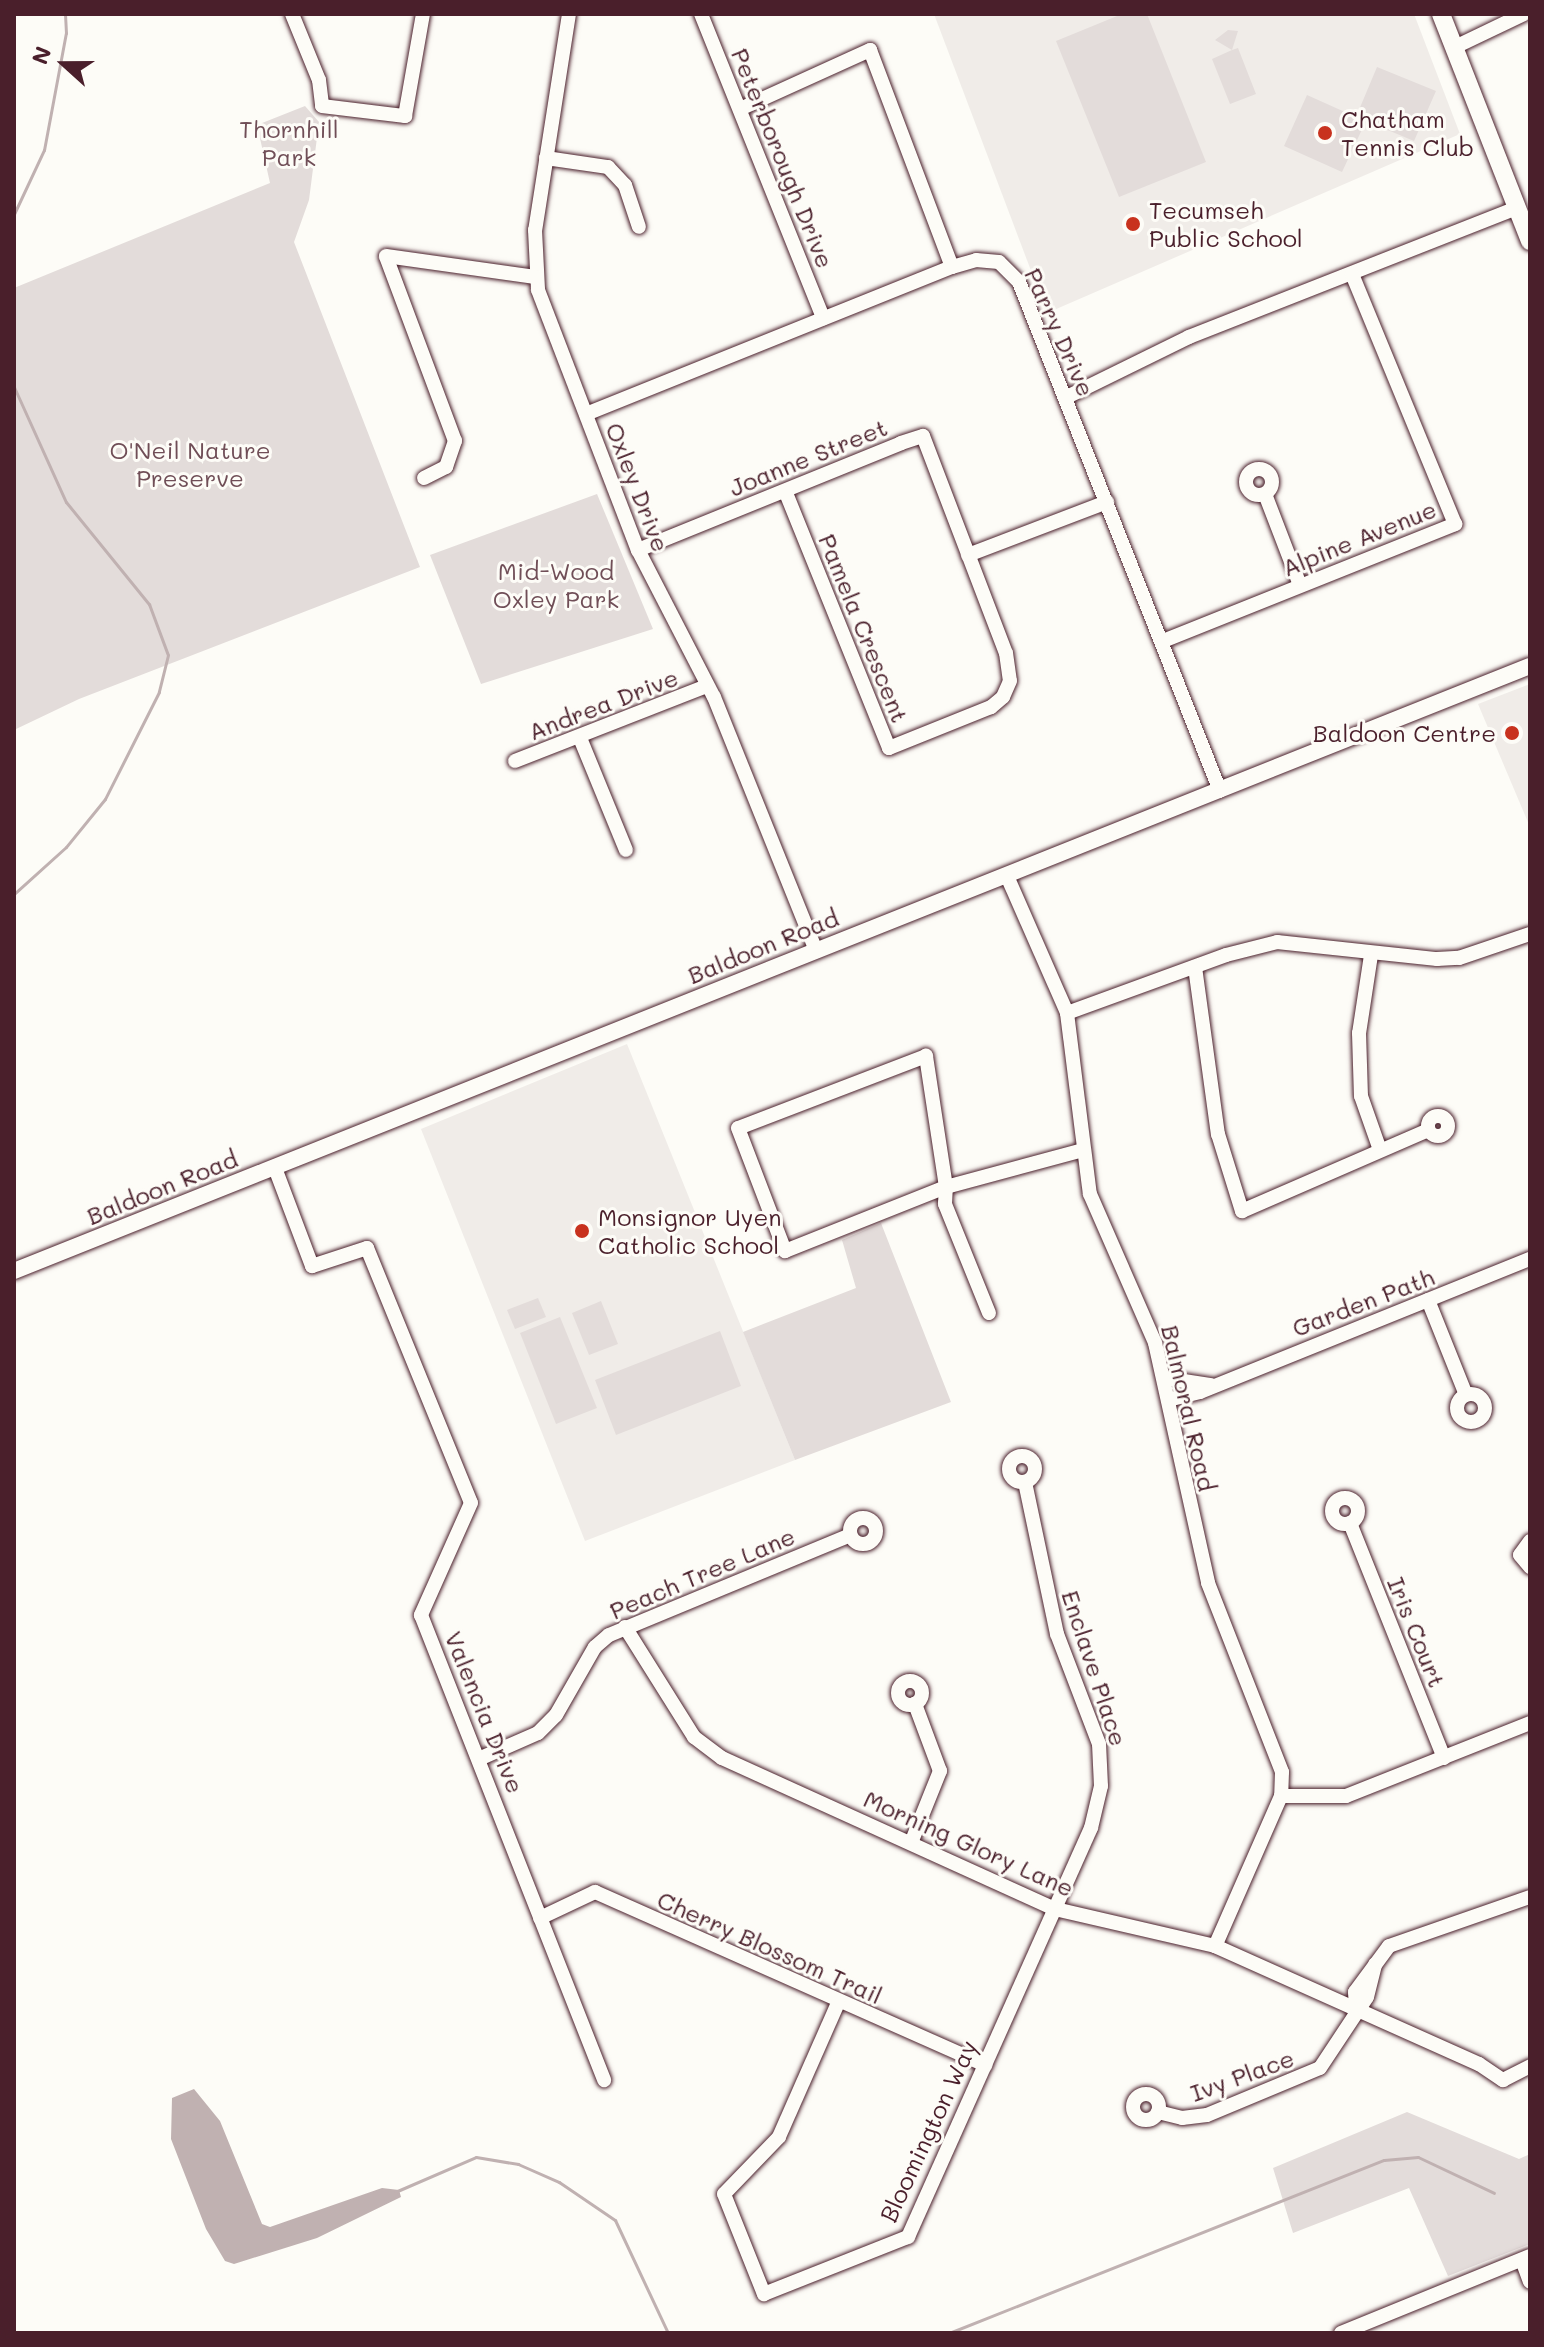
<!DOCTYPE html>
<style>
body{margin:0}
#map{position:relative;width:1544px;height:2347px;overflow:hidden;background:#fdfcf7;font-family:Mali,sans-serif}
div>[style]{position:absolute}
.built>*{inset:0;background:#f0ece8}
.green>*{inset:0;background:#e3dcda}
.water>*{inset:0;background:#c0b1b1}
.stream>*{height:3px;margin:-1.5px;padding:0 1.5px;transform-origin:1.5px;border-radius:1.5px;background:#c0b1b1}
.roads{filter:drop-shadow(0 0 2px #4a1f2b) drop-shadow(0 0 2px #4a1f2b)}
.minor>*{height:14px;margin:-7px;padding:0 7px;transform-origin:7px;border-radius:7px;background:#fdfcf7}
.minor>.ring{margin:-7px;padding:0;box-sizing:content-box;background:none;border:14px solid #fdfcf7;border-radius:50%}
.tertiary>*{height:16px;margin:-8px;padding:0 8px;transform-origin:8px;border-radius:8px;background:#fdfcf7}
.secondary>*{height:18px;margin:-9px;padding:0 9px;transform-origin:9px;border-radius:9px;background:#fdfcf7}
.dots>*{width:22px;height:22px;translate:-50% -50%;box-sizing:border-box;border:4px solid #fdfcf7;border-radius:50%}
span{translate:-50% -50%;white-space:nowrap;text-align:center;line-height:1.15;-webkit-text-stroke:6px #fdfcf7;paint-order:stroke}
.poi-label{font-size:24px;color:#4a1f2b}
.left{translate:0 -50%;text-align:left}
.right{translate:-100% -50%;text-align:right}
.park-label{font-size:24px;color:#704e57}
.street-label{font-size:24px;color:#4a1f2b}
.frame{position:absolute;inset:0;border:16px solid #4a1f2b;pointer-events:none}
.north{position:absolute;left:24px;top:24px;width:80px;height:80px;-webkit-text-stroke:6px #fdfcf7;paint-order:stroke;rotate:291deg;font-size:22px;font-weight:700;line-height:32px;text-align:center;color:#4a1f2b}
.north::after{content:'';display:block;margin:auto;width:28px;height:36px;background:#4a1f2b;clip-path:polygon(50% 0,100% 100%,50% 72%,0 100%)}
</style>
<div id="map">
<div class="built">
<i style="clip-path:polygon(934px 14px,1414px 14px,1460px 134px,1047px 313px)"></i>
<i style="clip-path:polygon(1530px 684px,1530px 827px,1478px 704px)"></i>
<i style="clip-path:polygon(627px 1044px,795px 1460px,585px 1541px,421px 1129px)"></i>
</div>
<div class="green">
<i style="clip-path:polygon(1122px 14px,1147px 14px,1206px 162px,1119px 197px,1056px 41px)"></i>
<i style="clip-path:polygon(1228px 30px,1238px 31px,1232px 50px,1238px 48px,1256px 94px,1230px 104px,1212px 59px,1232px 50px,1215px 40px)"></i>
<i style="clip-path:polygon(1377px 67px,1436px 91px,1414px 141px,1366px 121px,1342px 172px,1284px 146px,1307px 95px,1356px 117px)"></i>
<i style="clip-path:polygon(305px 106px,319px 122px,309px 200px,294px 242px,420px 567px,79px 699px,14px 730px,14px 288px,270px 183px,257px 125px)"></i>
<i style="clip-path:polygon(597px 494px,653px 629px,481px 684px,430px 555px)"></i>
<i style="clip-path:polygon(881px 1223px,951px 1402px,795px 1460px,743px 1332px,856px 1288px,842px 1240px)"></i>
<i style="clip-path:polygon(538px 1298px,546px 1317px,515px 1329px,507px 1310px)"></i>
<i style="clip-path:polygon(601px 1301px,618px 1344px,589px 1355px,572px 1313px)"></i>
<i style="clip-path:polygon(560px 1317px,597px 1408px,556px 1424px,520px 1333px)"></i>
<i style="clip-path:polygon(720px 1331px,741px 1386px,616px 1435px,595px 1380px)"></i>
<i style="clip-path:polygon(1407px 2112px,1519px 2159px,1530px 2154px,1530px 2244px,1448px 2276px,1409px 2188px,1293px 2233px,1273px 2168px)"></i>
</div>
<div class="water">
<i style="clip-path:polygon(194px 2089px,220px 2121px,262px 2224px,270px 2227px,382px 2188px,399px 2190px,401px 2197px,317px 2238px,234px 2264px,225px 2261px,206px 2229px,171px 2139px,172px 2098px)"></i>
</div>
<div class="stream">
<i style="left:14px;top:214px;width:71px;rotate:-64.9deg"></i>
<i style="left:44px;top:150px;width:119px;rotate:-79.4deg"></i>
<i style="left:66px;top:33px;width:19px;rotate:-93deg"></i>
<i style="left:14px;top:387px;width:126px;rotate:65.7deg"></i>
<i style="left:66px;top:502px;width:132px;rotate:50.9deg"></i>
<i style="left:149px;top:604px;width:54px;rotate:69.6deg"></i>
<i style="left:168px;top:655px;width:38px;rotate:104deg"></i>
<i style="left:159px;top:692px;width:120px;rotate:116.8deg"></i>
<i style="left:105px;top:799px;width:62px;rotate:129.1deg"></i>
<i style="left:66px;top:847px;width:70px;rotate:137.9deg"></i>
<i style="left:395px;top:2192px;width:88px;rotate:-23.4deg"></i>
<i style="left:476px;top:2157px;width:43px;rotate:9.5deg"></i>
<i style="left:518px;top:2164px;width:45px;rotate:23.7deg"></i>
<i style="left:559px;top:2182px;width:68px;rotate:34.2deg"></i>
<i style="left:615px;top:2220px;width:125px;rotate:64.9deg"></i>
<i style="left:949px;top:2333px;width:468px;rotate:-21.7deg"></i>
<i style="left:1384px;top:2160px;width:34px;rotate:-5deg"></i>
<i style="left:1418px;top:2157px;width:84px;rotate:25.3deg"></i>
</div>
<div class="roads">
<div class="minor">
<i style="left:292px;top:14px;width:71px;rotate:67.8deg"></i>
<i style="left:319px;top:80px;width:26px;rotate:83deg"></i>
<i style="left:322px;top:106px;width:84px;rotate:6.9deg"></i>
<i style="left:405px;top:116px;width:104px;rotate:-80deg"></i>
<i style="left:569px;top:14px;width:219px;rotate:98.9deg"></i>
<i style="left:535px;top:230px;width:60px;rotate:87.1deg"></i>
<i style="left:538px;top:290px;width:279px;rotate:69deg"></i>
<i style="left:638px;top:550px;width:165px;rotate:62.7deg"></i>
<i style="left:714px;top:697px;width:274px;rotate:68.1deg"></i>
<i style="left:701px;top:14px;width:328px;rotate:68.1deg"></i>
<i style="left:1455px;top:47px;width:76px;rotate:-25.6deg"></i>
<i style="left:740px;top:109px;width:143px;rotate:-24.4deg"></i>
<i style="left:870px;top:50px;width:232px;rotate:69.3deg"></i>
<i style="left:546px;top:158px;width:63px;rotate:8.3deg"></i>
<i style="left:608px;top:167px;width:25px;rotate:47deg"></i>
<i style="left:625px;top:185px;width:44px;rotate:71.6deg"></i>
<i style="left:1065px;top:398px;width:138px;rotate:-26.2deg"></i>
<i style="left:1189px;top:337px;width:352px;rotate:-21.5deg"></i>
<i style="left:586px;top:414px;width:394px;rotate:-21.9deg"></i>
<i style="left:952px;top:267px;width:25px;rotate:-16deg"></i>
<i style="left:976px;top:260px;width:23px;rotate:5deg"></i>
<i style="left:999px;top:262px;width:28px;rotate:45deg"></i>
<i style="left:1019px;top:282px;width:547px;rotate:68.45deg"></i>
<i class="ring" style="left:1246px;top:469px;width:12px;height:12px"></i>
<i style="left:424px;top:478px;width:25px;rotate:-27deg"></i>
<i style="left:446px;top:467px;width:28px;rotate:-71deg"></i>
<i style="left:455px;top:441px;width:197px;rotate:-110.5deg"></i>
<i style="left:386px;top:256px;width:151px;rotate:8deg"></i>
<i style="left:1265px;top:494px;width:97px;rotate:69deg"></i>
<i style="left:638px;top:550px;width:284px;rotate:-22.1deg"></i>
<i style="left:901px;top:443px;width:23px;rotate:-18deg"></i>
<i style="left:923px;top:436px;width:232px;rotate:69.1deg"></i>
<i style="left:1006px;top:653px;width:28px;rotate:82deg"></i>
<i style="left:1010px;top:681px;width:17px;rotate:114deg"></i>
<i style="left:1003px;top:697px;width:16px;rotate:140deg"></i>
<i style="left:991px;top:707px;width:110px;rotate:158.1deg"></i>
<i style="left:889px;top:748px;width:277px;rotate:-112deg"></i>
<i style="left:968px;top:555px;width:149px;rotate:-20.9deg"></i>
<i style="left:1163px;top:641px;width:315px;rotate:-21.8deg"></i>
<i style="left:1455px;top:524px;width:270px;rotate:-112.4deg"></i>
<i style="left:580px;top:738px;width:121px;rotate:67.7deg"></i>
<i style="left:515px;top:761px;width:205px;rotate:-21.4deg"></i>
<i style="left:1007px;top:876px;width:150px;rotate:66.3deg"></i>
<i style="left:1067px;top:1013px;width:182px;rotate:82.8deg"></i>
<i style="left:1090px;top:1194px;width:163px;rotate:66.4deg"></i>
<i style="left:1155px;top:1343px;width:246px;rotate:77.5deg"></i>
<i style="left:1208px;top:1583px;width:203px;rotate:68.6deg"></i>
<i style="left:1282px;top:1772px;width:24px;rotate:92deg"></i>
<i style="left:1281px;top:1796px;width:164px;rotate:113.7deg"></i>
<i style="left:1371px;top:955px;width:79px;rotate:98.7deg"></i>
<i style="left:1359px;top:1033px;width:63px;rotate:88.2deg"></i>
<i style="left:1361px;top:1096px;width:57px;rotate:70.6deg"></i>
<i style="left:1195px;top:967px;width:169px;rotate:82.2deg"></i>
<i style="left:1218px;top:1134px;width:81px;rotate:72.7deg"></i>
<i style="left:1242px;top:1211px;width:203px;rotate:-23.5deg"></i>
<i style="left:1067px;top:1013px;width:169px;rotate:-20deg"></i>
<i style="left:1226px;top:955px;width:53px;rotate:-14.3deg"></i>
<i style="left:1277px;top:942px;width:161px;rotate:6.1deg"></i>
<i style="left:1437px;top:959px;width:22px;rotate:-3deg"></i>
<i style="left:1459px;top:958px;width:75px;rotate:-18.7deg"></i>
<i class="ring" style="left:1428px;top:1116px;width:6px;height:6px"></i>
<i style="left:275px;top:1168px;width:105px;rotate:69.3deg"></i>
<i style="left:312px;top:1266px;width:58px;rotate:-18.1deg"></i>
<i style="left:367px;top:1248px;width:275px;rotate:67.8deg"></i>
<i style="left:471px;top:1503px;width:123px;rotate:114.1deg"></i>
<i style="left:421px;top:1615px;width:500px;rotate:68.5deg"></i>
<i style="left:1428px;top:1300px;width:102px;rotate:68.2deg"></i>
<i style="left:989px;top:1313px;width:118px;rotate:-112deg"></i>
<i style="left:945px;top:1204px;width:17px;rotate:-87deg"></i>
<i style="left:946px;top:1187px;width:133px;rotate:-98.7deg"></i>
<i style="left:926px;top:1056px;width:201px;rotate:159deg"></i>
<i style="left:738px;top:1128px;width:132px;rotate:69.1deg"></i>
<i style="left:785px;top:1251px;width:173px;rotate:-21.7deg"></i>
<i style="left:946px;top:1187px;width:142px;rotate:-15.1deg"></i>
<i style="left:1164px;top:1378px;width:48px;rotate:8.5deg"></i>
<i class="ring" style="left:1457px;top:1394px;width:14px;height:14px"></i>
<i style="left:1168px;top:1400px;width:33px;rotate:-14deg"></i>
<i style="left:1200px;top:1392px;width:356px;rotate:-22deg"></i>
<i class="ring" style="left:1009px;top:1456px;width:12px;height:12px"></i>
<i class="ring" style="left:1332px;top:1498px;width:12px;height:12px"></i>
<i class="ring" style="left:850px;top:1518px;width:12px;height:12px"></i>
<i style="left:1350px;top:1523px;width:253px;rotate:68.2deg"></i>
<i style="left:1530px;top:1541px;width:17px;rotate:126deg"></i>
<i style="left:1520px;top:1555px;width:16px;rotate:50deg"></i>
<i style="left:625px;top:1627px;width:130px;rotate:57.9deg"></i>
<i style="left:694px;top:1737px;width:35px;rotate:37deg"></i>
<i style="left:722px;top:1758px;width:366px;rotate:24.4deg"></i>
<i style="left:1055px;top:1909px;width:164px;rotate:13deg"></i>
<i style="left:1215px;top:1946px;width:289px;rotate:24.1deg"></i>
<i style="left:1479px;top:2064px;width:29px;rotate:34deg"></i>
<i style="left:1503px;top:2080px;width:30px;rotate:-27deg"></i>
<i class="ring" style="left:898px;top:1681px;width:10px;height:10px"></i>
<i style="left:481px;top:1758px;width:62px;rotate:-23.7deg"></i>
<i style="left:538px;top:1733px;width:25px;rotate:-45deg"></i>
<i style="left:556px;top:1715px;width:78px;rotate:-60.2deg"></i>
<i style="left:595px;top:1647px;width:18px;rotate:-41deg"></i>
<i style="left:609px;top:1635px;width:261px;rotate:-22.5deg"></i>
<i style="left:1281px;top:1796px;width:65px"></i>
<i style="left:1346px;top:1796px;width:198px;rotate:-21.6deg"></i>
<i style="left:911px;top:1843px;width:78px;rotate:-68.1deg"></i>
<i style="left:940px;top:1771px;width:72px;rotate:-110.5deg"></i>
<i style="left:540px;top:1918px;width:61px;rotate:-25.3deg"></i>
<i style="left:595px;top:1892px;width:427px;rotate:23.9deg"></i>
<i style="left:838px;top:2003px;width:146px;rotate:113.8deg"></i>
<i style="left:779px;top:2137px;width:79px;rotate:134deg"></i>
<i style="left:724px;top:2194px;width:108px;rotate:68.2deg"></i>
<i style="left:764px;top:2294px;width:155px;rotate:-21.6deg"></i>
<i style="left:908px;top:2237px;width:448px;rotate:-65.9deg"></i>
<i style="left:1091px;top:1828px;width:43px;rotate:-76.6deg"></i>
<i style="left:1101px;top:1786px;width:42px;rotate:-92.7deg"></i>
<i style="left:1099px;top:1744px;width:118px;rotate:-110.9deg"></i>
<i style="left:1057px;top:1634px;width:155px;rotate:-101.9deg"></i>
<i style="left:1356px;top:2010px;width:18px;rotate:-93deg"></i>
<i style="left:1355px;top:1992px;width:57px;rotate:-53.5deg"></i>
<i style="left:1389px;top:1946px;width:149px;rotate:-19.2deg"></i>
<i class="ring" style="left:1133px;top:2094px;width:12px;height:12px"></i>
<i style="left:1158px;top:2112px;width:25px;rotate:14deg"></i>
<i style="left:1182px;top:2118px;width:25px;rotate:-7deg"></i>
<i style="left:1207px;top:2115px;width:122px;rotate:-22.6deg"></i>
<i style="left:1320px;top:2068px;width:85px;rotate:-56.5deg"></i>
<i style="left:1367px;top:1997px;width:34px;rotate:-76deg"></i>
<i style="left:1522px;top:2260px;width:23px;rotate:70deg"></i>
<i style="left:1341px;top:2333px;width:204px;rotate:-22.2deg"></i>
</div>
<div class="tertiary">
<i style="left:14px;top:1271px;width:1632px;rotate:-21.76deg"></i>
</div>
<div class="secondary">
<i style="left:1441px;top:14px;width:244px;rotate:68.6deg"></i>
</div>
</div>
<div class="dots">
<i style="left:1325px;top:133px;background:#c8321e"></i>
<i style="left:1133px;top:224px;background:#c8321e"></i>
<i style="left:1512px;top:733px;background:#c8321e"></i>
<i style="left:582px;top:1231px;background:#c8321e"></i>
</div>
<div class="poi-label">
<span class="left" style="left:1341px;top:133px">Chatham<br>Tennis Club</span>
<span class="left" style="left:1149px;top:224px">Tecumseh<br>Public School</span>
<span class="right" style="left:1496px;top:733px">Baldoon Centre</span>
<span class="left" style="left:598px;top:1231px">Monsignor Uyen<br>Catholic School</span>
</div>
<div class="park-label">
<span style="left:289px;top:143px">Thornhill<br>Park</span>
<span style="left:190px;top:464px">O'Neil Nature<br>Preserve</span>
<span style="left:556px;top:585px">Mid-Wood<br>Oxley Park</span>
</div>
<div class="street-label">
<span style="left:783px;top:158px;rotate:68deg">Peterborough Drive</span>
<span style="left:1060px;top:332px;rotate:66deg">Parry Drive</span>
<span style="left:808px;top:457px;rotate:-22deg">Joanne Street</span>
<span style="left:638px;top:487px;rotate:69deg">Oxley Drive</span>
<span style="left:1359px;top:538px;rotate:-22deg">Alpine Avenue</span>
<span style="left:864px;top:628px;rotate:68deg">Pamela Crescent</span>
<span style="left:603px;top:704px;rotate:-21deg">Andrea Drive</span>
<span style="left:763px;top:946px;rotate:-22deg">Baldoon Road</span>
<span style="left:162px;top:1187px;rotate:-22deg">Baldoon Road</span>
<span style="left:1363px;top:1302px;rotate:-21deg">Garden Path</span>
<span style="left:1189px;top:1408px;rotate:77deg">Balmoral Road</span>
<span style="left:702px;top:1573px;rotate:-23deg">Peach Tree Lane</span>
<span style="left:1417px;top:1632px;rotate:68deg">Iris Court</span>
<span style="left:1095px;top:1668px;rotate:72deg">Enclave Place</span>
<span style="left:485px;top:1712px;rotate:68deg">Valencia Drive</span>
<span style="left:969px;top:1843px;rotate:24deg">Morning Glory Lane</span>
<span style="left:770px;top:1947px;rotate:24deg">Cherry Blossom Trail</span>
<span style="left:1242px;top:2075px;rotate:-20deg">Ivy Place</span>
<span style="left:928px;top:2131px;rotate:-65deg">Bloomington Way</span>
</div>
<div class="frame"></div>
<div class="north">N</div>
</div>
